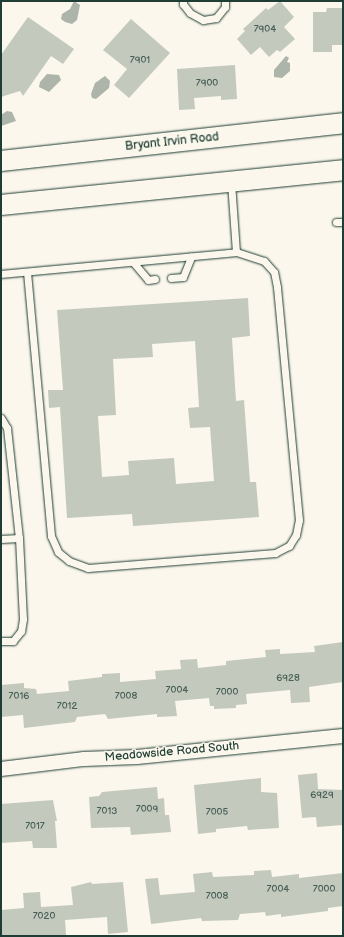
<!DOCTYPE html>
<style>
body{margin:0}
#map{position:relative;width:344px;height:937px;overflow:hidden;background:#fbf7ec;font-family:"Balsamiq Sans",sans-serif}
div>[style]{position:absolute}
.water>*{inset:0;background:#adb4aa}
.building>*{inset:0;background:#c4c9be}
.roads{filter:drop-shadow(0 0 1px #1f3d34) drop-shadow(0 0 1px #1f3d34)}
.service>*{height:7px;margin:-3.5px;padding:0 3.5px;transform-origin:3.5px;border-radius:3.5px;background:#fbf7ec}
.minor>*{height:14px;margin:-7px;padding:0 7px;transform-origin:7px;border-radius:7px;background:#fbf7ec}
.secondary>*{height:20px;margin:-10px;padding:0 10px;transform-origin:10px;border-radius:10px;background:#fbf7ec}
span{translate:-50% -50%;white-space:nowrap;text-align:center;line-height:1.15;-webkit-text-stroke:3px #fbf7ec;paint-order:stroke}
.number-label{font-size:10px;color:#486056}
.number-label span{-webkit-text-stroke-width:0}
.street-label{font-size:12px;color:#1f3d34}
.frame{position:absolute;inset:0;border:2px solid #1f3d34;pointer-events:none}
</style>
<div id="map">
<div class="water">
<i style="clip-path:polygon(74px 1px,80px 5px,77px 20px,72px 24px,65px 22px,61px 19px,62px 14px,70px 9px)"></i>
<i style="clip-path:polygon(286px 56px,289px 58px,287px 62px,290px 63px,290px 71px,282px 78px,274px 77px,274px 70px)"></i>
<i style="clip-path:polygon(47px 74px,59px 75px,61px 80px,49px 92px,39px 87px,40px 82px)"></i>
<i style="clip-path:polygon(105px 76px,110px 81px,109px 88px,96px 99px,92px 98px,91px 94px,95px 83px)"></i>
<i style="clip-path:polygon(7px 111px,12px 112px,16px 121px,1px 126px,1px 115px)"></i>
</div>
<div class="building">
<i style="clip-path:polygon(280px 1px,294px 17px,284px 27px,295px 39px,280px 52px,277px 50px,269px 57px,260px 47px,251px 55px,237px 39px,245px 31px,243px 29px,266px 8px,268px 10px)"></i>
<i style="clip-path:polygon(327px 8px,343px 8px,343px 45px,332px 45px,332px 52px,313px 52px,313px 12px,326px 12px)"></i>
<i style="clip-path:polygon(28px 17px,74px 49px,63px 64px,51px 56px,23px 96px,20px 91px,1px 97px,1px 55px)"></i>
<i style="clip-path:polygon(131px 19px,170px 53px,129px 98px,114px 85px,127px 69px,103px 50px)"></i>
<i style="clip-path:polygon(235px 65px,237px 99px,221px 100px,221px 96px,194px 98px,195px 109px,179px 110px,177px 69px)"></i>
<i style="clip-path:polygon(evenodd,248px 298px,250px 336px,232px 338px,236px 401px,244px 400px,250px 482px,256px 482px,259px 517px,133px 526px,132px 514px,67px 518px,60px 407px,49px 408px,48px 390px,63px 390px,57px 310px,248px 298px,195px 341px,199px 407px,188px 408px,190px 428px,210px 427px,214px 481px,176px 484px,174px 458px,128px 461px,129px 475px,102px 477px,98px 416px,116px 415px,113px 359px,153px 357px,152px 344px,195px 341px)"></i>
<i style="clip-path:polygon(343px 642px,343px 682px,309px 687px,310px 702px,291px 703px,290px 690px,246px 694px,247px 704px,236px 705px,236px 708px,214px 709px,214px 706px,210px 706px,209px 698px,175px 701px,177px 716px,157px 717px,157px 714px,108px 719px,105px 714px,77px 717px,75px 722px,24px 728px,23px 715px,1px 717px,1px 685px,24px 683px,24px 688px,36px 689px,37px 694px,69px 691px,68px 681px,102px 677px,102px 674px,120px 673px,120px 682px,156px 679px,155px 671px,181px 669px,180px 660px,197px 659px,198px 668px,226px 665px,226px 661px,266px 657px,265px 650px,280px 649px,280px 654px,315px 652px,314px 646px)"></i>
<i style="clip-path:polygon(317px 773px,318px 789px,343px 790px,343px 825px,317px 827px,316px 817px,302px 818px,298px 775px)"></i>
<i style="clip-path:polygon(261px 778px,261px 792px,277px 793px,279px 828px,248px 830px,247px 826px,216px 829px,216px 832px,198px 834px,194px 785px)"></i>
<i style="clip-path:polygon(157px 787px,158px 799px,164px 798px,165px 815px,169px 815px,171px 832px,131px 835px,130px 827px,91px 828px,89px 797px,99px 796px,102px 792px)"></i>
<i style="clip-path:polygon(53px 800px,57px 821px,55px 821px,57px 848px,33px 848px,32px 841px,1px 843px,1px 804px)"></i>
<i style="clip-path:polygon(271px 870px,272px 877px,299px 874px,299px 878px,343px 873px,343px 906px,328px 908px,328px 911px,281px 917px,281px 914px,266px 916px,265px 912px,240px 914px,238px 920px,202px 921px,201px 918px,151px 924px,145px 879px,158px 878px,160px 895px,195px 892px,193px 874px,212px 872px,213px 877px,254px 875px,254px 871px)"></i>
<i style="clip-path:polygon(91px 882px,92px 884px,123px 882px,128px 932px,108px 934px,107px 917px,65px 920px,66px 935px,1px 936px,1px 910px,24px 908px,23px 893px,40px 892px,41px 907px,73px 905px,71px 887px)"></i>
</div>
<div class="roads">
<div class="service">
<i style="left:183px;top:1px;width:3px;rotate:90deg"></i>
<i style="left:183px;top:4px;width:11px;rotate:52deg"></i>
<i style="left:190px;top:13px;width:15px;rotate:28deg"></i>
<i style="left:203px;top:20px;width:13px;rotate:-9deg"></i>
<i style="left:216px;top:18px;width:14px;rotate:-51deg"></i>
<i style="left:225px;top:7px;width:6px;rotate:-90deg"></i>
<i style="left:336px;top:222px;width:7px"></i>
<i style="left:133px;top:262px;width:23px;rotate:50deg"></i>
<i style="left:148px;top:280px;width:7px;rotate:-8deg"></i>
<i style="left:27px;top:272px;width:265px;rotate:84.8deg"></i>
<i style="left:51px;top:536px;width:17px;rotate:66deg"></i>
<i style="left:58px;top:552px;width:14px;rotate:39deg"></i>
<i style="left:69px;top:561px;width:20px;rotate:20deg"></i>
<i style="left:88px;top:568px;width:188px;rotate:-4.6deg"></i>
<i style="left:275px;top:553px;width:16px;rotate:-27deg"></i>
<i style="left:289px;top:546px;width:13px;rotate:-58deg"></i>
<i style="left:296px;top:535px;width:15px;rotate:-79deg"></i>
<i style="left:299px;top:520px;width:234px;rotate:-95.4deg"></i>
<i style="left:277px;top:287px;width:15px;rotate:-101deg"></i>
<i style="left:274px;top:272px;width:15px;rotate:-132deg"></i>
<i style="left:264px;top:261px;width:29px;rotate:-162deg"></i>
<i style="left:1px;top:274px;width:236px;rotate:-5.3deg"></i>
<i style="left:236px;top:252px;width:69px;rotate:-94.1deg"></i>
<i style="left:171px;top:278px;width:12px;rotate:-5deg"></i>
<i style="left:183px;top:277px;width:22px;rotate:-68deg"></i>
<i style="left:1px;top:418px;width:12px;rotate:59deg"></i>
<i style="left:7px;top:428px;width:111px;rotate:83.8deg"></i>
<i style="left:1px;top:539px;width:18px;rotate:-3deg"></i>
<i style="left:19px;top:538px;width:81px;rotate:87.2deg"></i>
<i style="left:23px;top:619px;width:12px;rotate:99deg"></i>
<i style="left:21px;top:631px;width:13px;rotate:129deg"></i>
<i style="left:13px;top:641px;width:12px;rotate:180deg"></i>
</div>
<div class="minor">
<i style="left:1px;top:769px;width:84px;rotate:-6.9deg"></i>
<i style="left:84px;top:759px;width:53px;rotate:-2.2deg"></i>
<i style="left:137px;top:757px;width:207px;rotate:-5.8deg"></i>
</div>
<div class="secondary">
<i style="left:1px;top:161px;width:344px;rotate:-6.3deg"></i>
<i style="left:1px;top:205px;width:344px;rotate:-5.8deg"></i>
</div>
</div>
<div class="number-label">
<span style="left:265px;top:30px">7904</span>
<span style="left:140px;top:61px">7901</span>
<span style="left:207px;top:84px">7900</span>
<span style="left:288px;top:679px">6928</span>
<span style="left:177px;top:691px">7004</span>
<span style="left:227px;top:693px">7000</span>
<span style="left:19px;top:697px">7016</span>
<span style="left:126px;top:697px">7008</span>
<span style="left:67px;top:707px">7012</span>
<span style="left:322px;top:796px">6929</span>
<span style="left:147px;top:810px">7009</span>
<span style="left:107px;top:812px">7013</span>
<span style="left:217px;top:813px">7005</span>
<span style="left:35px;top:827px">7017</span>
<span style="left:278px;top:890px">7004</span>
<span style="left:324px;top:890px">7000</span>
<span style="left:217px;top:897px">7008</span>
<span style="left:44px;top:917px">7020</span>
</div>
<div class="street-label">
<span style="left:172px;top:142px;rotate:-6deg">Bryant Irvin Road</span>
<span style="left:172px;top:752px;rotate:-5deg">Meadowside Road South</span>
</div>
<div class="frame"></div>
</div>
